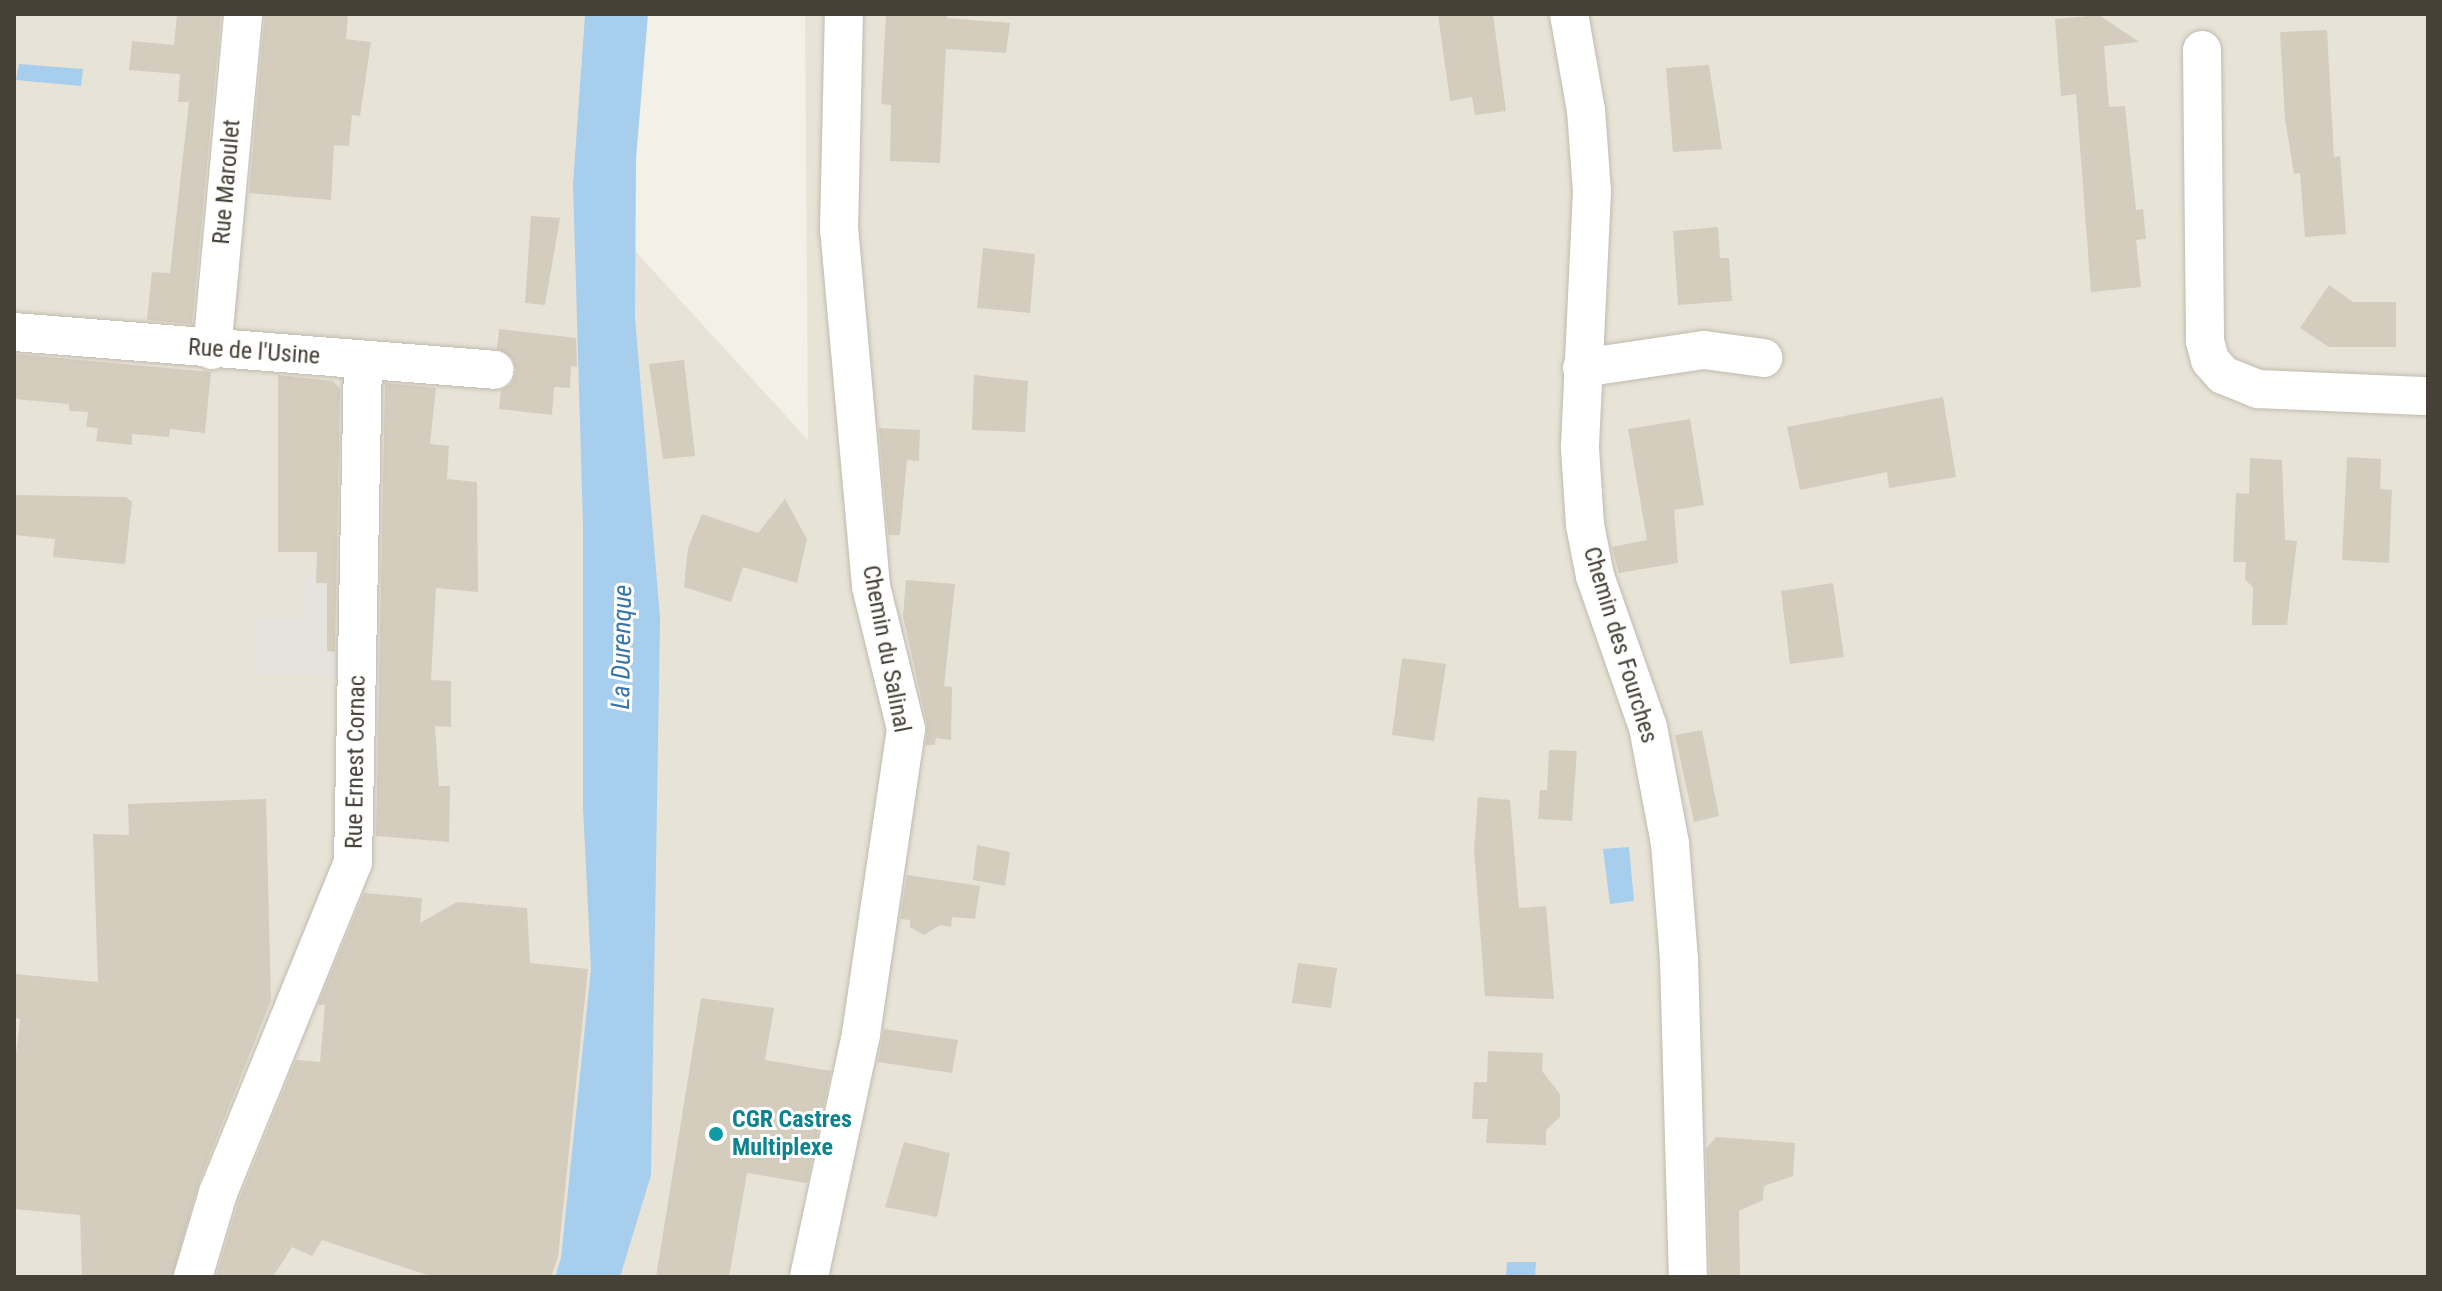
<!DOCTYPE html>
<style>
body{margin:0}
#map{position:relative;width:2442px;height:1291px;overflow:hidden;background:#f3f0e8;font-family:"Roboto Condensed",sans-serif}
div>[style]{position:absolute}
.residential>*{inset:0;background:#e7e3d7}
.industrial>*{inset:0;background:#e6e2dd}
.water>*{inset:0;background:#a8ceed}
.building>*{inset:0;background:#d4cdbe}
.roads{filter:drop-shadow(0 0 2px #c1bbae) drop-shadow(0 0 2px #c1bbae)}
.street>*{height:38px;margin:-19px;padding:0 19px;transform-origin:19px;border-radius:19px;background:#fff}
.dots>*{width:22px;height:22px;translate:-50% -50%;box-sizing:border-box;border:4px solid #fff;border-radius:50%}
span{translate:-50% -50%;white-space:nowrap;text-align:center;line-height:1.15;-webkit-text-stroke:6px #fff;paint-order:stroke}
.street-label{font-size:24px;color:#464137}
.culture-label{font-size:24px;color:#0d838f;font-weight:700}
.left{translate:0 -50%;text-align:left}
.water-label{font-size:26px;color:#3675ad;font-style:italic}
.frame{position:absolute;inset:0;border:16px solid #464137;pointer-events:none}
</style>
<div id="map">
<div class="residential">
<i style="clip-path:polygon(14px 14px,585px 14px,573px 183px,808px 440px,805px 14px,2428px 14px,2428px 1277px,14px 1277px)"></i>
</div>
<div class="industrial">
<i style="clip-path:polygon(302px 575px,338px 575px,337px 675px,254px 674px,254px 618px,302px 618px)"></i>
</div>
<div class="water">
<i style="clip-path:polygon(585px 14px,648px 14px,636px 159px,635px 317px,660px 618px,651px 1175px,620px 1277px,555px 1277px,561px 1258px,591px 969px,583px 807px,583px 525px,573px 183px)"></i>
<i style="clip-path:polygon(19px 64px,83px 69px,81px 86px,16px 80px)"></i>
<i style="clip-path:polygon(1629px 847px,1634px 901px,1610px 904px,1603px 849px)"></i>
<i style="clip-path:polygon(1507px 1262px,1536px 1262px,1535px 1277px,1506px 1277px)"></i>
</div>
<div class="building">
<i style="clip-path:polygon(177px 14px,221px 14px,192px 324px,147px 320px,152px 272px,170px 273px,189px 102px,178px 102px,180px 74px,129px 70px,132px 41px,174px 45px)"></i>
<i style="clip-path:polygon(265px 14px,348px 14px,346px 39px,371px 42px,360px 116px,352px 115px,349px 146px,334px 145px,331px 200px,249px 193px)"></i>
<i style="clip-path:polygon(886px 14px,948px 14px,947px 18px,1010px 23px,1006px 53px,946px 49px,940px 163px,890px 161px,891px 105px,881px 104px)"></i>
<i style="clip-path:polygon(1438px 14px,1493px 14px,1506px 111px,1475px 115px,1472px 97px,1450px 101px)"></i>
<i style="clip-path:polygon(2099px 15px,2139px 42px,2104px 46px,2109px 107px,2125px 106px,2136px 210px,2143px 209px,2146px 239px,2136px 240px,2141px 287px,2091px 292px,2076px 94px,2061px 96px,2055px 19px)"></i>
<i style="clip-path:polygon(2327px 30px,2334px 157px,2340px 156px,2346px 234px,2305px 237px,2300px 173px,2294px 174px,2285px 119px,2280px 32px)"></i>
<i style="clip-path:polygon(1709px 65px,1722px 149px,1673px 152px,1666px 68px)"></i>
<i style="clip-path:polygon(531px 216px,560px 218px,545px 305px,525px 303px)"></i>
<i style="clip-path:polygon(1718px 227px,1720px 258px,1729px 258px,1732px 301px,1678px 305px,1673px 231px)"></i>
<i style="clip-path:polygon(983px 248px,1035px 254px,1030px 313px,977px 308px)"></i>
<i style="clip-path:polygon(2329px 285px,2353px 302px,2396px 302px,2396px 347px,2329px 347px,2300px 328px)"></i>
<i style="clip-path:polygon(499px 329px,576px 338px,577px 367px,571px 366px,570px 388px,554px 387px,552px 415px,499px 409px,501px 390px,512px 383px,516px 371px,513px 360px,497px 349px)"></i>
<i style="clip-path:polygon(14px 354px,211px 372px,205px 433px,170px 429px,169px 437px,132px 434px,132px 445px,96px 441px,98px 428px,86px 427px,88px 412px,69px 411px,69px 404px,14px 399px)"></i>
<i style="clip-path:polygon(684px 360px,695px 456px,663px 459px,649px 364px)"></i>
<i style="clip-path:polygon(278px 375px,333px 381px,340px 389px,335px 652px,327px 651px,327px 583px,316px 583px,317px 552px,278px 552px)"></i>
<i style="clip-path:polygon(974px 375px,1028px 381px,1025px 432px,972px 430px)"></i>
<i style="clip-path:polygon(385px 383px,436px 388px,430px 444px,449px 446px,447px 479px,477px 482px,478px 592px,436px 588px,431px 680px,451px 681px,451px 727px,435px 726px,439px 786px,450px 786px,449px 842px,376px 836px)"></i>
<i style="clip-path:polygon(1943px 397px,1956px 477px,1889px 488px,1887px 472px,1800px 490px,1787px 427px)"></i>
<i style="clip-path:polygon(1690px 419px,1704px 505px,1674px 510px,1678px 563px,1619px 573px,1612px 547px,1647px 540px,1628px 429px)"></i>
<i style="clip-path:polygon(879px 428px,920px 430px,919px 461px,907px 460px,900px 535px,888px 535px)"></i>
<i style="clip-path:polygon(2347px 457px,2381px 459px,2380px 489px,2392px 490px,2389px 563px,2342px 560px)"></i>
<i style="clip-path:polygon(2250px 458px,2282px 460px,2285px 540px,2297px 541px,2287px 625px,2252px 625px,2253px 588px,2245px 579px,2246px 562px,2233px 562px,2236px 493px,2249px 494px)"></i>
<i style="clip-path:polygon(14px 495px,126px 497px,132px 502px,125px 564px,53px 557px,55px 539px,14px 535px)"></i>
<i style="clip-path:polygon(785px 499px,807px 539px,797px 583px,743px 567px,731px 602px,684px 587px,688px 548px,702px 514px,758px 533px)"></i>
<i style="clip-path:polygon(906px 580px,955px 584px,944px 686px,952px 687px,951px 740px,936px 738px,935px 745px,926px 745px,927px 724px,903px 616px)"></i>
<i style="clip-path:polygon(1833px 583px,1844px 657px,1790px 664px,1781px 591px)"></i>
<i style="clip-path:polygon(1402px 658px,1446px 664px,1434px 741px,1392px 735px)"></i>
<i style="clip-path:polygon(1702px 730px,1719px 816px,1694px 822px,1675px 735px)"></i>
<i style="clip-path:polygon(1549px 750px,1577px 751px,1572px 821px,1538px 819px,1540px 790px,1547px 790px)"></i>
<i style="clip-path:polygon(1478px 797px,1510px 800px,1519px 908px,1546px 906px,1554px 999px,1485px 996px,1474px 849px)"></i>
<i style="clip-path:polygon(266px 799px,271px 1000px,198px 1185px,172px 1277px,82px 1277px,80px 1215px,14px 1209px,14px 1071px,20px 1019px,14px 1018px,14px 974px,98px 982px,93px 834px,129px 835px,128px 804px)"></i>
<i style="clip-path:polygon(977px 845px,1010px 852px,1005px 886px,973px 880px)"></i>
<i style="clip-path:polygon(907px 875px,980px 886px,975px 919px,952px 917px,951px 927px,940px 925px,924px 935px,910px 927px,910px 920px,900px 919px)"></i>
<i style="clip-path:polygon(364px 893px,422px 898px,420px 923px,457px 902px,527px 908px,530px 963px,588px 969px,558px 1257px,551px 1277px,433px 1277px,322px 1240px,312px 1256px,292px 1247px,273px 1277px,216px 1277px,239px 1200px,296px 1060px,320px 1062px,325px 1005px,318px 1005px)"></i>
<i style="clip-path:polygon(1298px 963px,1337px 968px,1331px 1008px,1292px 1003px)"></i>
<i style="clip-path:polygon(701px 998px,774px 1008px,765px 1060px,831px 1071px,807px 1183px,747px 1173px,729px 1277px,656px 1277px)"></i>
<i style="clip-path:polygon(884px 1029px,958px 1040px,952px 1073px,878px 1062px)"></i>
<i style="clip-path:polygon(1488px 1051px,1543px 1053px,1542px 1071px,1560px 1094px,1560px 1117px,1546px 1130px,1546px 1145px,1486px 1143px,1488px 1119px,1472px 1119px,1474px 1082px,1487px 1082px)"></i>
<i style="clip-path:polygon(1716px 1137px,1795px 1143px,1793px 1176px,1764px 1186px,1763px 1200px,1739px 1211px,1740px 1277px,1710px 1277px,1706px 1149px)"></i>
<i style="clip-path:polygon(904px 1142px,950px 1153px,937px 1217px,885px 1207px)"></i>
</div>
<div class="roads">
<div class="street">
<i style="left:1569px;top:14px;width:97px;rotate:80deg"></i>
<i style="left:1586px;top:110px;width:81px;rotate:85.8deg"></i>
<i style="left:1592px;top:191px;width:258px;rotate:92.7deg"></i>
<i style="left:1580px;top:449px;width:76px;rotate:86.2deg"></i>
<i style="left:1585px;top:525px;width:52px;rotate:78.9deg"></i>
<i style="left:1595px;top:576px;width:160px;rotate:70.7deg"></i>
<i style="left:1648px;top:727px;width:118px;rotate:79.3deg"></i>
<i style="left:1670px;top:843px;width:116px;rotate:85.6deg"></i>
<i style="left:1679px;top:959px;width:318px;rotate:88.4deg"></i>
<i style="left:2202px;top:50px;width:291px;rotate:89.4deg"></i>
<i style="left:2205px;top:341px;width:20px;rotate:75deg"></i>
<i style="left:2210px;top:360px;width:20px;rotate:49deg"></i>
<i style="left:2223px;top:375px;width:38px;rotate:22deg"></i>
<i style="left:2258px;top:389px;width:170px;rotate:2.4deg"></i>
<i style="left:14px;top:332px;width:482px;rotate:4.5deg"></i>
<i style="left:212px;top:350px;width:337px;rotate:-84.7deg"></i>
<i style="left:1582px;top:368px;width:123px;rotate:-8.4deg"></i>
<i style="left:1704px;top:350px;width:60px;rotate:7.7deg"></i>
<i style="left:193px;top:1277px;width:88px;rotate:-73.4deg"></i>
<i style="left:218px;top:1193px;width:357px;rotate:-67.8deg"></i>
<i style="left:353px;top:862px;width:502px;rotate:-88.86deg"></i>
<i style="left:809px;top:1277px;width:249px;rotate:-77.9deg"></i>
<i style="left:861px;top:1034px;width:308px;rotate:-81.6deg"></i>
<i style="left:906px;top:729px;width:147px;rotate:-103.8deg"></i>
<i style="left:871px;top:586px;width:357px;rotate:-95.1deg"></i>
<i style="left:839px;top:230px;width:216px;rotate:-88.7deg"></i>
</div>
</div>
<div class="dots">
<i style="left:716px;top:1134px;background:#0f9aa8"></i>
</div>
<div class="street-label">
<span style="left:227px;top:182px;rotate:-85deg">Rue Maroulet</span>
<span style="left:254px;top:352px;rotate:4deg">Rue de l'Usine</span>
<span style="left:1620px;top:645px;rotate:73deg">Chemin des Fourches</span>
<span style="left:886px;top:649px;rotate:79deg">Chemin du Salinal</span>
<span style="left:356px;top:762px;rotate:-89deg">Rue Ernest Cornac</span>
</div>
<div class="culture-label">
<span class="left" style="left:732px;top:1134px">CGR Castres<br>Multiplexe</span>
</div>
<div class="water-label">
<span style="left:622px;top:647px;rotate:-89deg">La Durenque</span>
</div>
<div class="frame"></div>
</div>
